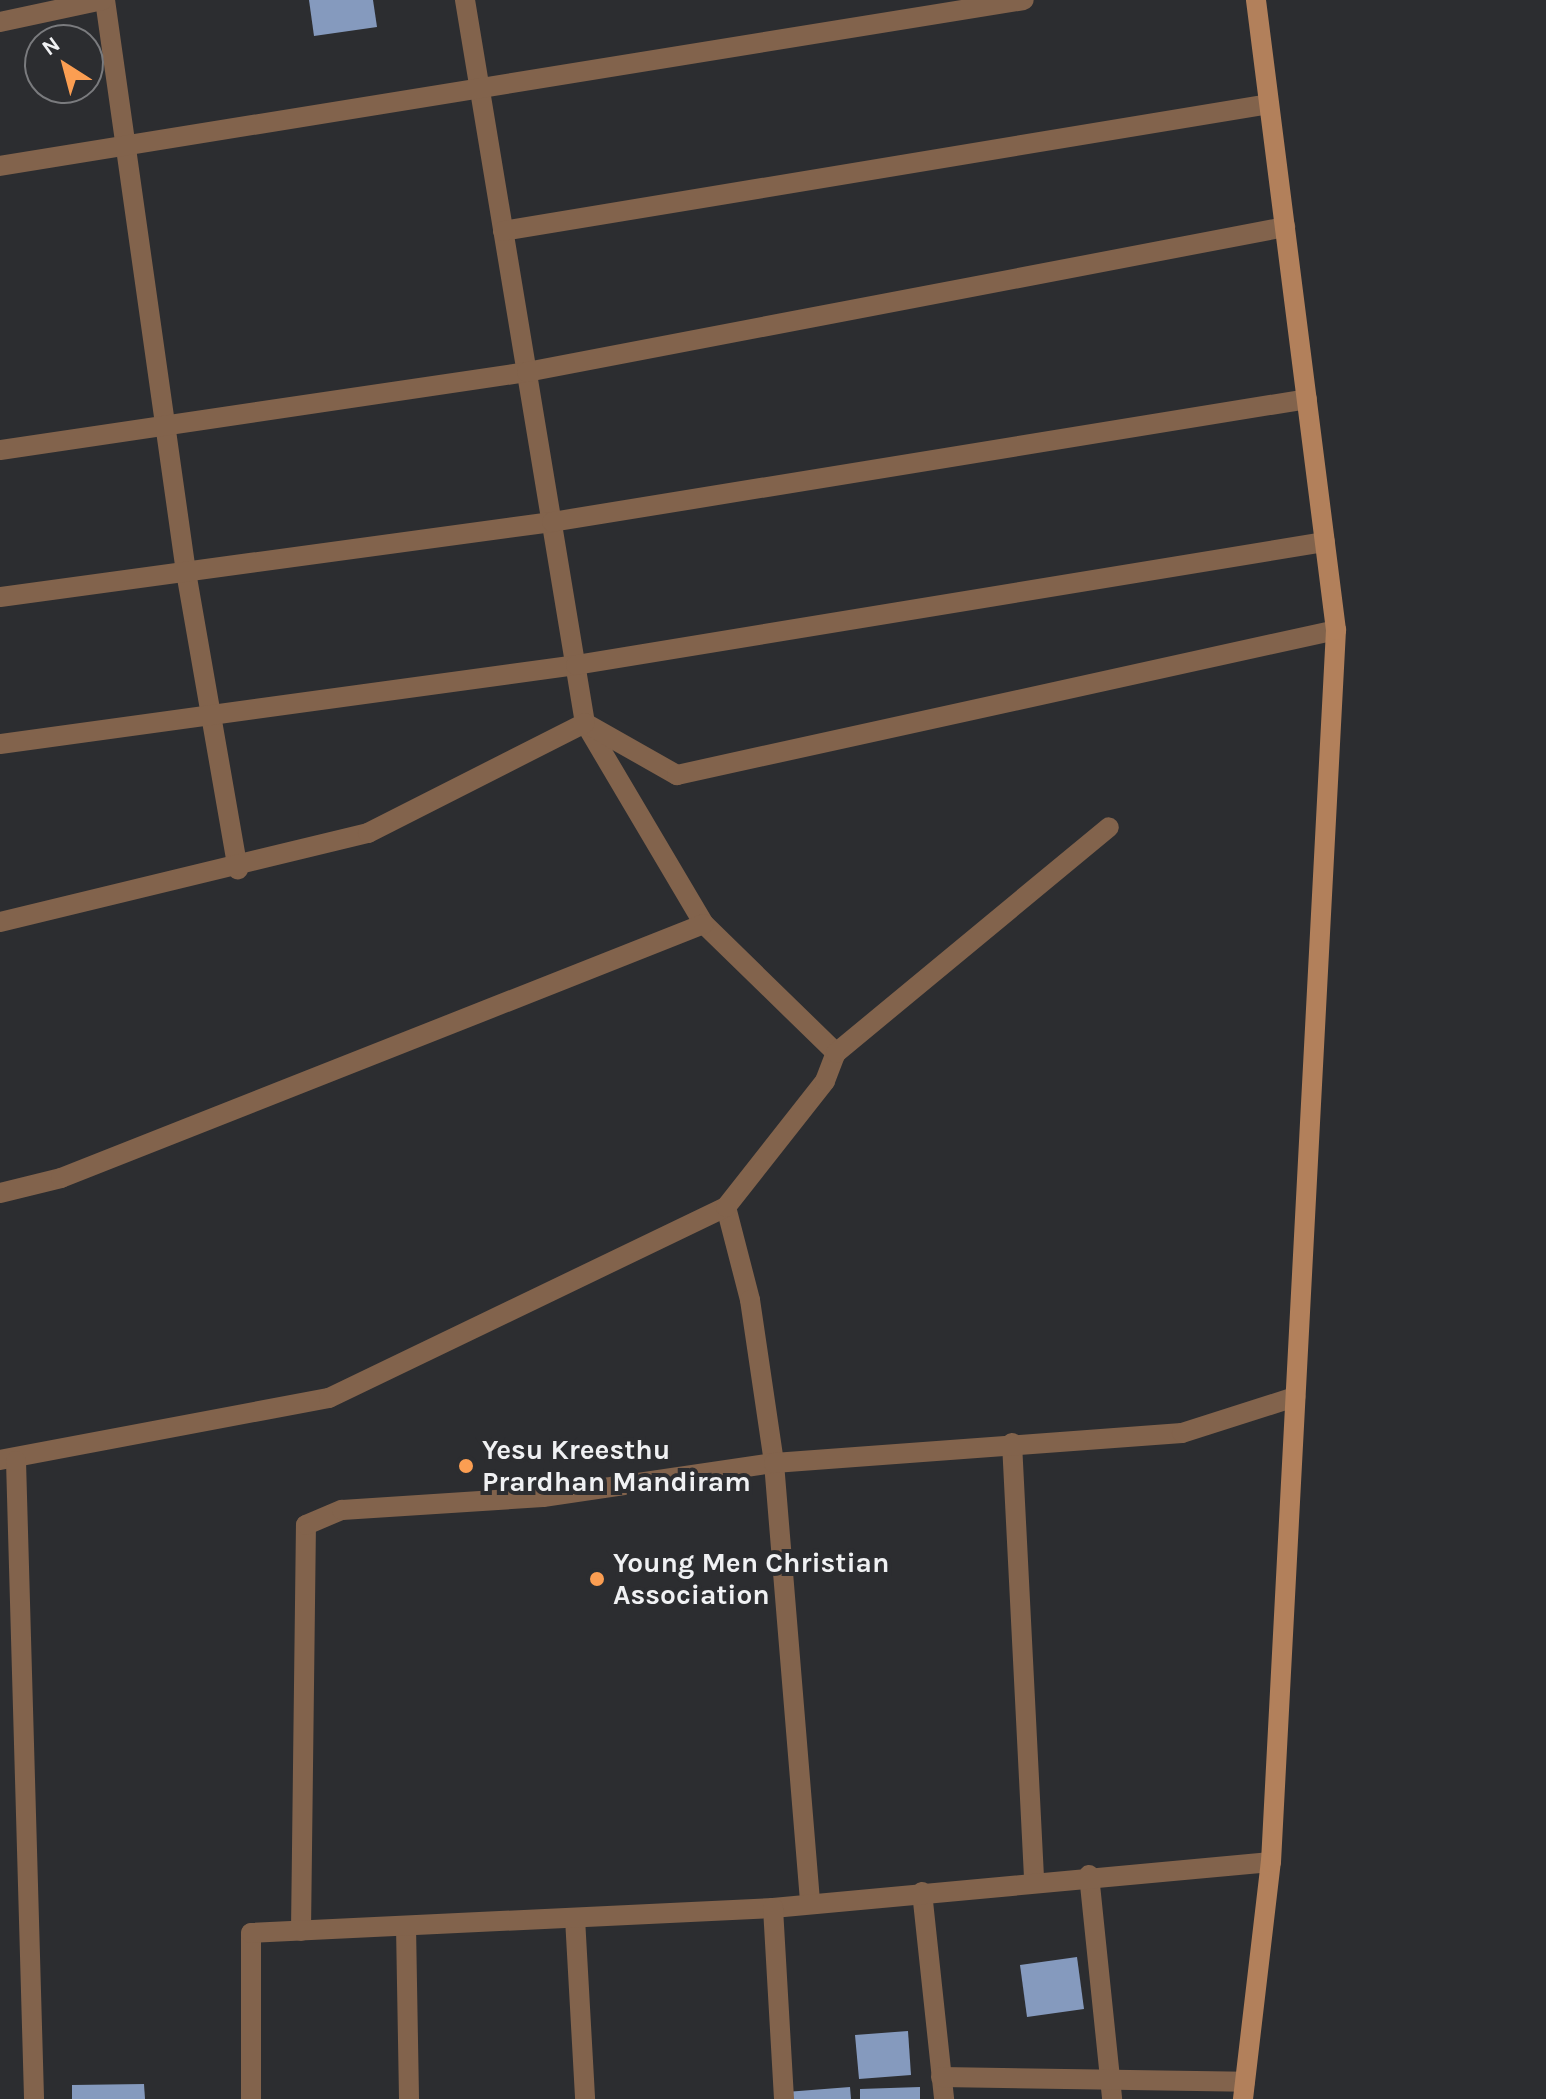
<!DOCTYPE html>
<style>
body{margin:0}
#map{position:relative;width:1546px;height:2099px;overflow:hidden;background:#2c2d30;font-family:Karla,sans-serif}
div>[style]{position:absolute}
.building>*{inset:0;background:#859abe}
.street>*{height:20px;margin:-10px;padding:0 10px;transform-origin:10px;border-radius:10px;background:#82634c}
.secondary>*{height:20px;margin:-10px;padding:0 10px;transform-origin:10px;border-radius:10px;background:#b2805b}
.dots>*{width:22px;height:22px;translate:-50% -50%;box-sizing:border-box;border:4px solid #2c2d30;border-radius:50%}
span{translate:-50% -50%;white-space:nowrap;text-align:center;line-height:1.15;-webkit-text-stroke:8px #2c2d30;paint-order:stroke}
.poi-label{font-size:28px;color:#f0f1f3;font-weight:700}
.left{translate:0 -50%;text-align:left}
.north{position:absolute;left:24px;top:24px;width:80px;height:80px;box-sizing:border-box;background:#2c2d30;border:2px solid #7a7b7e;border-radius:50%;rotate:324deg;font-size:22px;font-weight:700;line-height:32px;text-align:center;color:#f0f1f3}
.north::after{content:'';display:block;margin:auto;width:28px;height:36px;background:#fb9e52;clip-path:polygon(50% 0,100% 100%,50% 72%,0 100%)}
</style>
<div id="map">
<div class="building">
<i style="clip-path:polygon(309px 0,373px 0,377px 27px,314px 36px)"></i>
<i style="clip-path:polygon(1077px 1957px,1084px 2009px,1027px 2017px,1020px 1965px)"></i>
<i style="clip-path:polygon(908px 2031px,911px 2075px,859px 2079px,855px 2035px)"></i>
<i style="clip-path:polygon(144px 2084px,145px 2099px,72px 2099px,72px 2085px)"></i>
<i style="clip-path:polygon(850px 2087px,851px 2099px,786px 2099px,786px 2092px)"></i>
<i style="clip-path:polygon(920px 2087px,920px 2099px,860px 2099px,860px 2089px)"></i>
</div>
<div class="street">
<i style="left:105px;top:0;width:578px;rotate:81.94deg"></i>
<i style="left:186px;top:572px;width:302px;rotate:80.1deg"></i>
<i style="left:465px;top:0;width:733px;rotate:80.58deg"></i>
<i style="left:585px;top:723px;width:234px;rotate:59.4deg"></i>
<i style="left:704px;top:924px;width:185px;rotate:44.3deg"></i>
<i style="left:0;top:22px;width:105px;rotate:-12.1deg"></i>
<i style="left:0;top:166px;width:1037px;rotate:-9.21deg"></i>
<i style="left:503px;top:231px;width:776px;rotate:-9.41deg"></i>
<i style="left:0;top:450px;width:533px;rotate:-8.42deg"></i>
<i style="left:527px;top:372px;width:772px;rotate:-10.83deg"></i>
<i style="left:0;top:597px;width:557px;rotate:-7.74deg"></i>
<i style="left:552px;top:522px;width:765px;rotate:-9.25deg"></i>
<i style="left:585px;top:723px;width:106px;rotate:29.5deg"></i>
<i style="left:677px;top:775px;width:675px;rotate:-12.41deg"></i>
<i style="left:0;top:744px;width:581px;rotate:-7.81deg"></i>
<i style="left:576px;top:665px;width:759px;rotate:-9.33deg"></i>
<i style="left:0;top:922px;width:379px;rotate:-13.6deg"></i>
<i style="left:368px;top:833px;width:243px;rotate:-26.9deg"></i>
<i style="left:0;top:1193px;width:63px;rotate:-13.8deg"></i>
<i style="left:61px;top:1178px;width:691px;rotate:-21.56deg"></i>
<i style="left:726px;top:1207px;width:96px;rotate:75.5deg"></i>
<i style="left:750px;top:1300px;width:165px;rotate:81.6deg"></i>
<i style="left:774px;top:1463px;width:442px;rotate:85.3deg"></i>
<i style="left:1012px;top:1443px;width:438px;rotate:87.1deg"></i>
<i style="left:0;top:1460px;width:335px;rotate:-10.7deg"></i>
<i style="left:329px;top:1398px;width:441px;rotate:-25.7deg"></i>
<i style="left:726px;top:1207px;width:160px;rotate:-51.8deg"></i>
<i style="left:825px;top:1081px;width:30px;rotate:-69deg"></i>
<i style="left:836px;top:1053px;width:354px;rotate:-39.6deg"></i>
<i style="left:16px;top:1461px;width:638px;rotate:88.38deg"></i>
<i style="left:1089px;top:1875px;width:225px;rotate:84.1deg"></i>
<i style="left:922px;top:1892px;width:208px;rotate:83.9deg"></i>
<i style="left:773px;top:1908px;width:500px;rotate:-5.28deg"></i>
<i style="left:575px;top:1918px;width:181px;rotate:86.8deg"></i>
<i style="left:406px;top:1926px;width:173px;rotate:89deg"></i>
<i style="left:301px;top:1931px;width:406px;rotate:-89.3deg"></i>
<i style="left:306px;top:1525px;width:39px;rotate:-23deg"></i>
<i style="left:342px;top:1510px;width:201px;rotate:-3.7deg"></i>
<i style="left:543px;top:1497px;width:233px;rotate:-8.4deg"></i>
<i style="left:774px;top:1463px;width:409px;rotate:-4.2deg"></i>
<i style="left:1182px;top:1433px;width:119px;rotate:-17.7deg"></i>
<i style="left:941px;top:2077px;width:304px;rotate:0.9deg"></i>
<i style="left:251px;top:2099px;width:166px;rotate:-90deg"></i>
<i style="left:251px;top:1933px;width:523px;rotate:-2.74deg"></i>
<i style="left:773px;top:1908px;width:191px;rotate:86.7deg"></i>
</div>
<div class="secondary">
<i style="left:1243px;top:2099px;width:239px;rotate:-83.3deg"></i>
<i style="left:1271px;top:1862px;width:1234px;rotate:-86.98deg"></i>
<i style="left:1336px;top:630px;width:635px;rotate:-97.24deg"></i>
</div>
<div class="dots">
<i style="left:466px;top:1466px;background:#fb9e52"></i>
<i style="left:597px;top:1579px;background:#fb9e52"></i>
</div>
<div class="poi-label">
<span class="left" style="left:482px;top:1466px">Yesu Kreesthu<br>Prardhan Mandiram</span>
<span class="left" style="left:613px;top:1579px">Young Men Christian<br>Association</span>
</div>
<div class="north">N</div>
</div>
